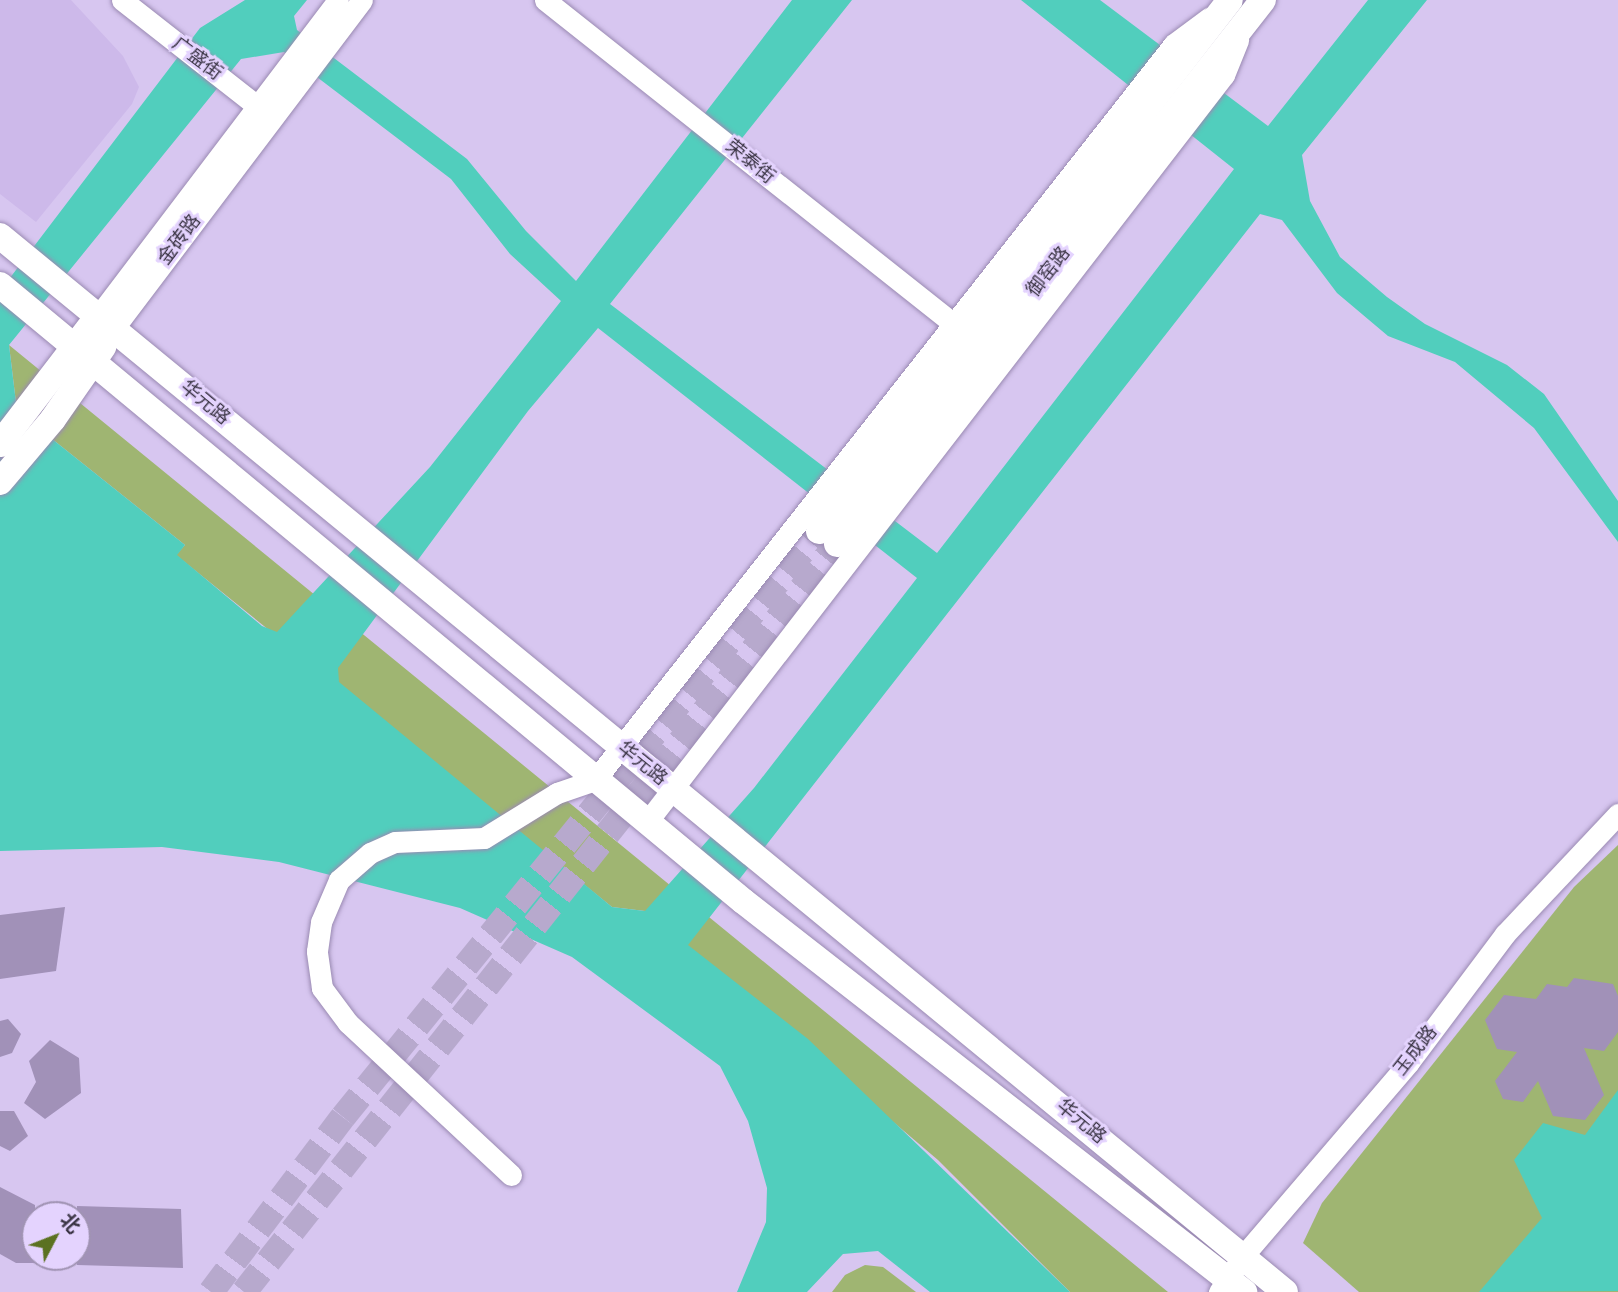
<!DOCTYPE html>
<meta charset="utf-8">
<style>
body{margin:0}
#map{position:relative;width:1618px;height:1292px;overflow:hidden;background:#d7c6f0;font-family:"Varela Round","Noto Sans SC",sans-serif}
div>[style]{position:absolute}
.built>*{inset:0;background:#cdb9ea}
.green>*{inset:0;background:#9fb572}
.water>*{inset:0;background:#51cebd}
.building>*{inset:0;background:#a191b8}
.major-tunnel>*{height:26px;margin-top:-13px;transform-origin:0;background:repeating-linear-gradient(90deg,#b7a9cd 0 26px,transparent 0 39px)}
.roads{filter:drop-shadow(0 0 2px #9a8ab2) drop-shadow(0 0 2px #9a8ab2)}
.minor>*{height:21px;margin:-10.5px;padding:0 10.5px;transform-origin:10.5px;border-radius:10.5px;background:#fff}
.major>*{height:26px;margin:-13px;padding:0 13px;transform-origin:13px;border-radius:13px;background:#fff}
span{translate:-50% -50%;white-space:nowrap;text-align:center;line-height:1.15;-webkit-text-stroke:6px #e4d3fe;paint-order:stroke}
.street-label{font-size:19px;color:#393343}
.north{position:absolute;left:21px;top:1201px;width:70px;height:70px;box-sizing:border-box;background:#e4d3fe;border:2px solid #a093b3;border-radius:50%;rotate:48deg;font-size:19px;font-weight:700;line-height:28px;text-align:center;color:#393343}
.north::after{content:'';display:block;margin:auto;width:24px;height:32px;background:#5b7121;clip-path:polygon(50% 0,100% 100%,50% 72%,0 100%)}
</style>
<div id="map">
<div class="built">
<i style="clip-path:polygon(0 0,71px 0,123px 56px,139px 87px,132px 104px,36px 222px,0 194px)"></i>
</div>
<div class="green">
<i style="clip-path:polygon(9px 345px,1168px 1292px,1070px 1292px,938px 1160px,645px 911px,612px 907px,176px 555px,185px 545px,17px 411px)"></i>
<i style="clip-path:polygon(1618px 845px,1618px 1292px,1359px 1292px,1303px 1243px,1322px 1203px,1574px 887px)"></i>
<i style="clip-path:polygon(865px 1265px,883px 1267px,916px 1292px,832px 1292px,845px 1275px)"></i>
</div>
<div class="water">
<i style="clip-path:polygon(evenodd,245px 0,307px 0,294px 16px,297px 30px,467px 159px,526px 231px,576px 281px,792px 0,852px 0,610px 304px,937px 553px,1234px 169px,1021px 0,1100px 0,1268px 126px,1368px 0,1427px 0,1302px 155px,1310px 201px,1340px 257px,1387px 297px,1425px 324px,1507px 365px,1544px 394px,1618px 501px,1618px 542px,1534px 428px,1455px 362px,1388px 336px,1337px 293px,1282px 220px,1260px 214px,688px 945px,808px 1039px,1070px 1292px,930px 1292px,878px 1251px,843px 1254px,807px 1292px,737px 1292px,766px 1222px,767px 1188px,748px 1121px,720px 1066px,572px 957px,460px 908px,279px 862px,162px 847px,0 851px,0 291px,200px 28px,245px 0,284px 52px,451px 179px,510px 254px,561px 301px,430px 467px,277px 632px,262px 626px,177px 555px,185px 545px,17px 411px,9px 345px,241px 59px,284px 52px,245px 0,598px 328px,917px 578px,754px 788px,645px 911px,612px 907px,339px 682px,338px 668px,528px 411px,598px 328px)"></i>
<i style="clip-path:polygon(1618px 1090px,1618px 1291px,1479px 1292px,1542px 1218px,1514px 1160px,1543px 1123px,1585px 1135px)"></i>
</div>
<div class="building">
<i style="clip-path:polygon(65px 907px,56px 971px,0 979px,0 915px)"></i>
<i style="clip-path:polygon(1574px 978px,1613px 984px,1618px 996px,1618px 1032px,1604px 1051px,1584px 1048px,1604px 1095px,1585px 1120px,1553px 1116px,1538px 1081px,1523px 1102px,1503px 1099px,1495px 1081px,1517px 1052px,1497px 1049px,1485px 1020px,1504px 995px,1536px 999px,1547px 984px,1567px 987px)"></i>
<i style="clip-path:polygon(8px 1019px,21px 1034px,12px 1053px,0 1057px,0 1021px)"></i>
<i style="clip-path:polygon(50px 1040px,79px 1058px,81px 1093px,45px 1119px,24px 1103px,36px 1082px,29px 1061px)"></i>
<i style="clip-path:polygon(0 1111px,14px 1111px,28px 1136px,10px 1151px,0 1146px)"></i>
<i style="clip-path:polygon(0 1187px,35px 1205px,35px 1263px,16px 1263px,0 1254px)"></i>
<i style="clip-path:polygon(77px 1206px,181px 1209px,183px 1268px,77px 1265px)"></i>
</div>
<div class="major-tunnel">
<i style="left:211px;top:1292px;width:219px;rotate:-53deg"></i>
<i style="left:343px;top:1117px;width:755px;rotate:-50.91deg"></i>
<i style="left:244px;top:1292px;width:955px;rotate:-51.59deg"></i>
</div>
<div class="roads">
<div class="minor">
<i style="left:122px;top:0;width:183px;rotate:38.1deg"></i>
<i style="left:545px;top:0;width:522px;rotate:38.39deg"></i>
<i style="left:99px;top:315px;width:395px;rotate:-52.8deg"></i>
<i style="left:114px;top:328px;width:411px;rotate:-52.9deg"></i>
<i style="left:647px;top:822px;width:944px;rotate:-52.32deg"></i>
<i style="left:1224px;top:75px;width:38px;rotate:-68deg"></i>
<i style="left:511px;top:1175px;width:223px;rotate:-137deg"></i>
<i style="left:348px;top:1023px;width:44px;rotate:-126.6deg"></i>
<i style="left:322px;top:988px;width:37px;rotate:-98deg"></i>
<i style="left:317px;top:951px;width:29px;rotate:-82deg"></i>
<i style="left:321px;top:922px;width:46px;rotate:-66.8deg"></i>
<i style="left:339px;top:880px;width:41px;rotate:-41.1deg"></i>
<i style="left:370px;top:853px;width:27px;rotate:-24deg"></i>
<i style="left:395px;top:842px;width:89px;rotate:-2.6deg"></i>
<i style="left:484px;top:838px;width:86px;rotate:-31.7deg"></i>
<i style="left:557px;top:793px;width:40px;rotate:-18.9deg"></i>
<i style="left:595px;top:780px;width:936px;rotate:-51.81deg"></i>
<i style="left:1174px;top:44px;width:44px;rotate:-36.6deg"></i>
<i style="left:1219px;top:1292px;width:43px;rotate:-56.3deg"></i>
<i style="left:1243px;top:1256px;width:255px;rotate:-49.4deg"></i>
<i style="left:1409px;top:1062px;width:160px;rotate:-53.1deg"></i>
<i style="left:1505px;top:934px;width:165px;rotate:-46.7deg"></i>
</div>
<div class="major">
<i style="left:0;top:236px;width:1663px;rotate:39.41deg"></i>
<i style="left:0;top:285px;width:965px;rotate:39.66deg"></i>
<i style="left:743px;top:901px;width:636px;rotate:37.97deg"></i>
<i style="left:0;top:444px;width:163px;rotate:-52.5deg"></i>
<i style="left:0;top:482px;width:82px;rotate:-49.9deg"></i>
<i style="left:53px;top:419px;width:88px;rotate:-55.2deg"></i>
<i style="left:819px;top:531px;width:671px;rotate:-52.26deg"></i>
<i style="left:837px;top:544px;width:691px;rotate:-51.94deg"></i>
</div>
</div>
<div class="street-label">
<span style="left:197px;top:59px;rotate:37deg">广盛街</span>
<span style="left:750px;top:162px;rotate:39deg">荣泰街</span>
<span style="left:180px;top:240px;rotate:-53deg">金砖路</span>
<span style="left:1049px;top:272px;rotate:-52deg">御窑路</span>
<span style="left:205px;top:403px;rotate:40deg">华元路</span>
<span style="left:642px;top:764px;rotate:39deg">华元路</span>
<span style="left:1416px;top:1051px;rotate:-52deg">玉成路</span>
<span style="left:1081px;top:1122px;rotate:40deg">华元路</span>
</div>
<div class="north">北</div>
</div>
